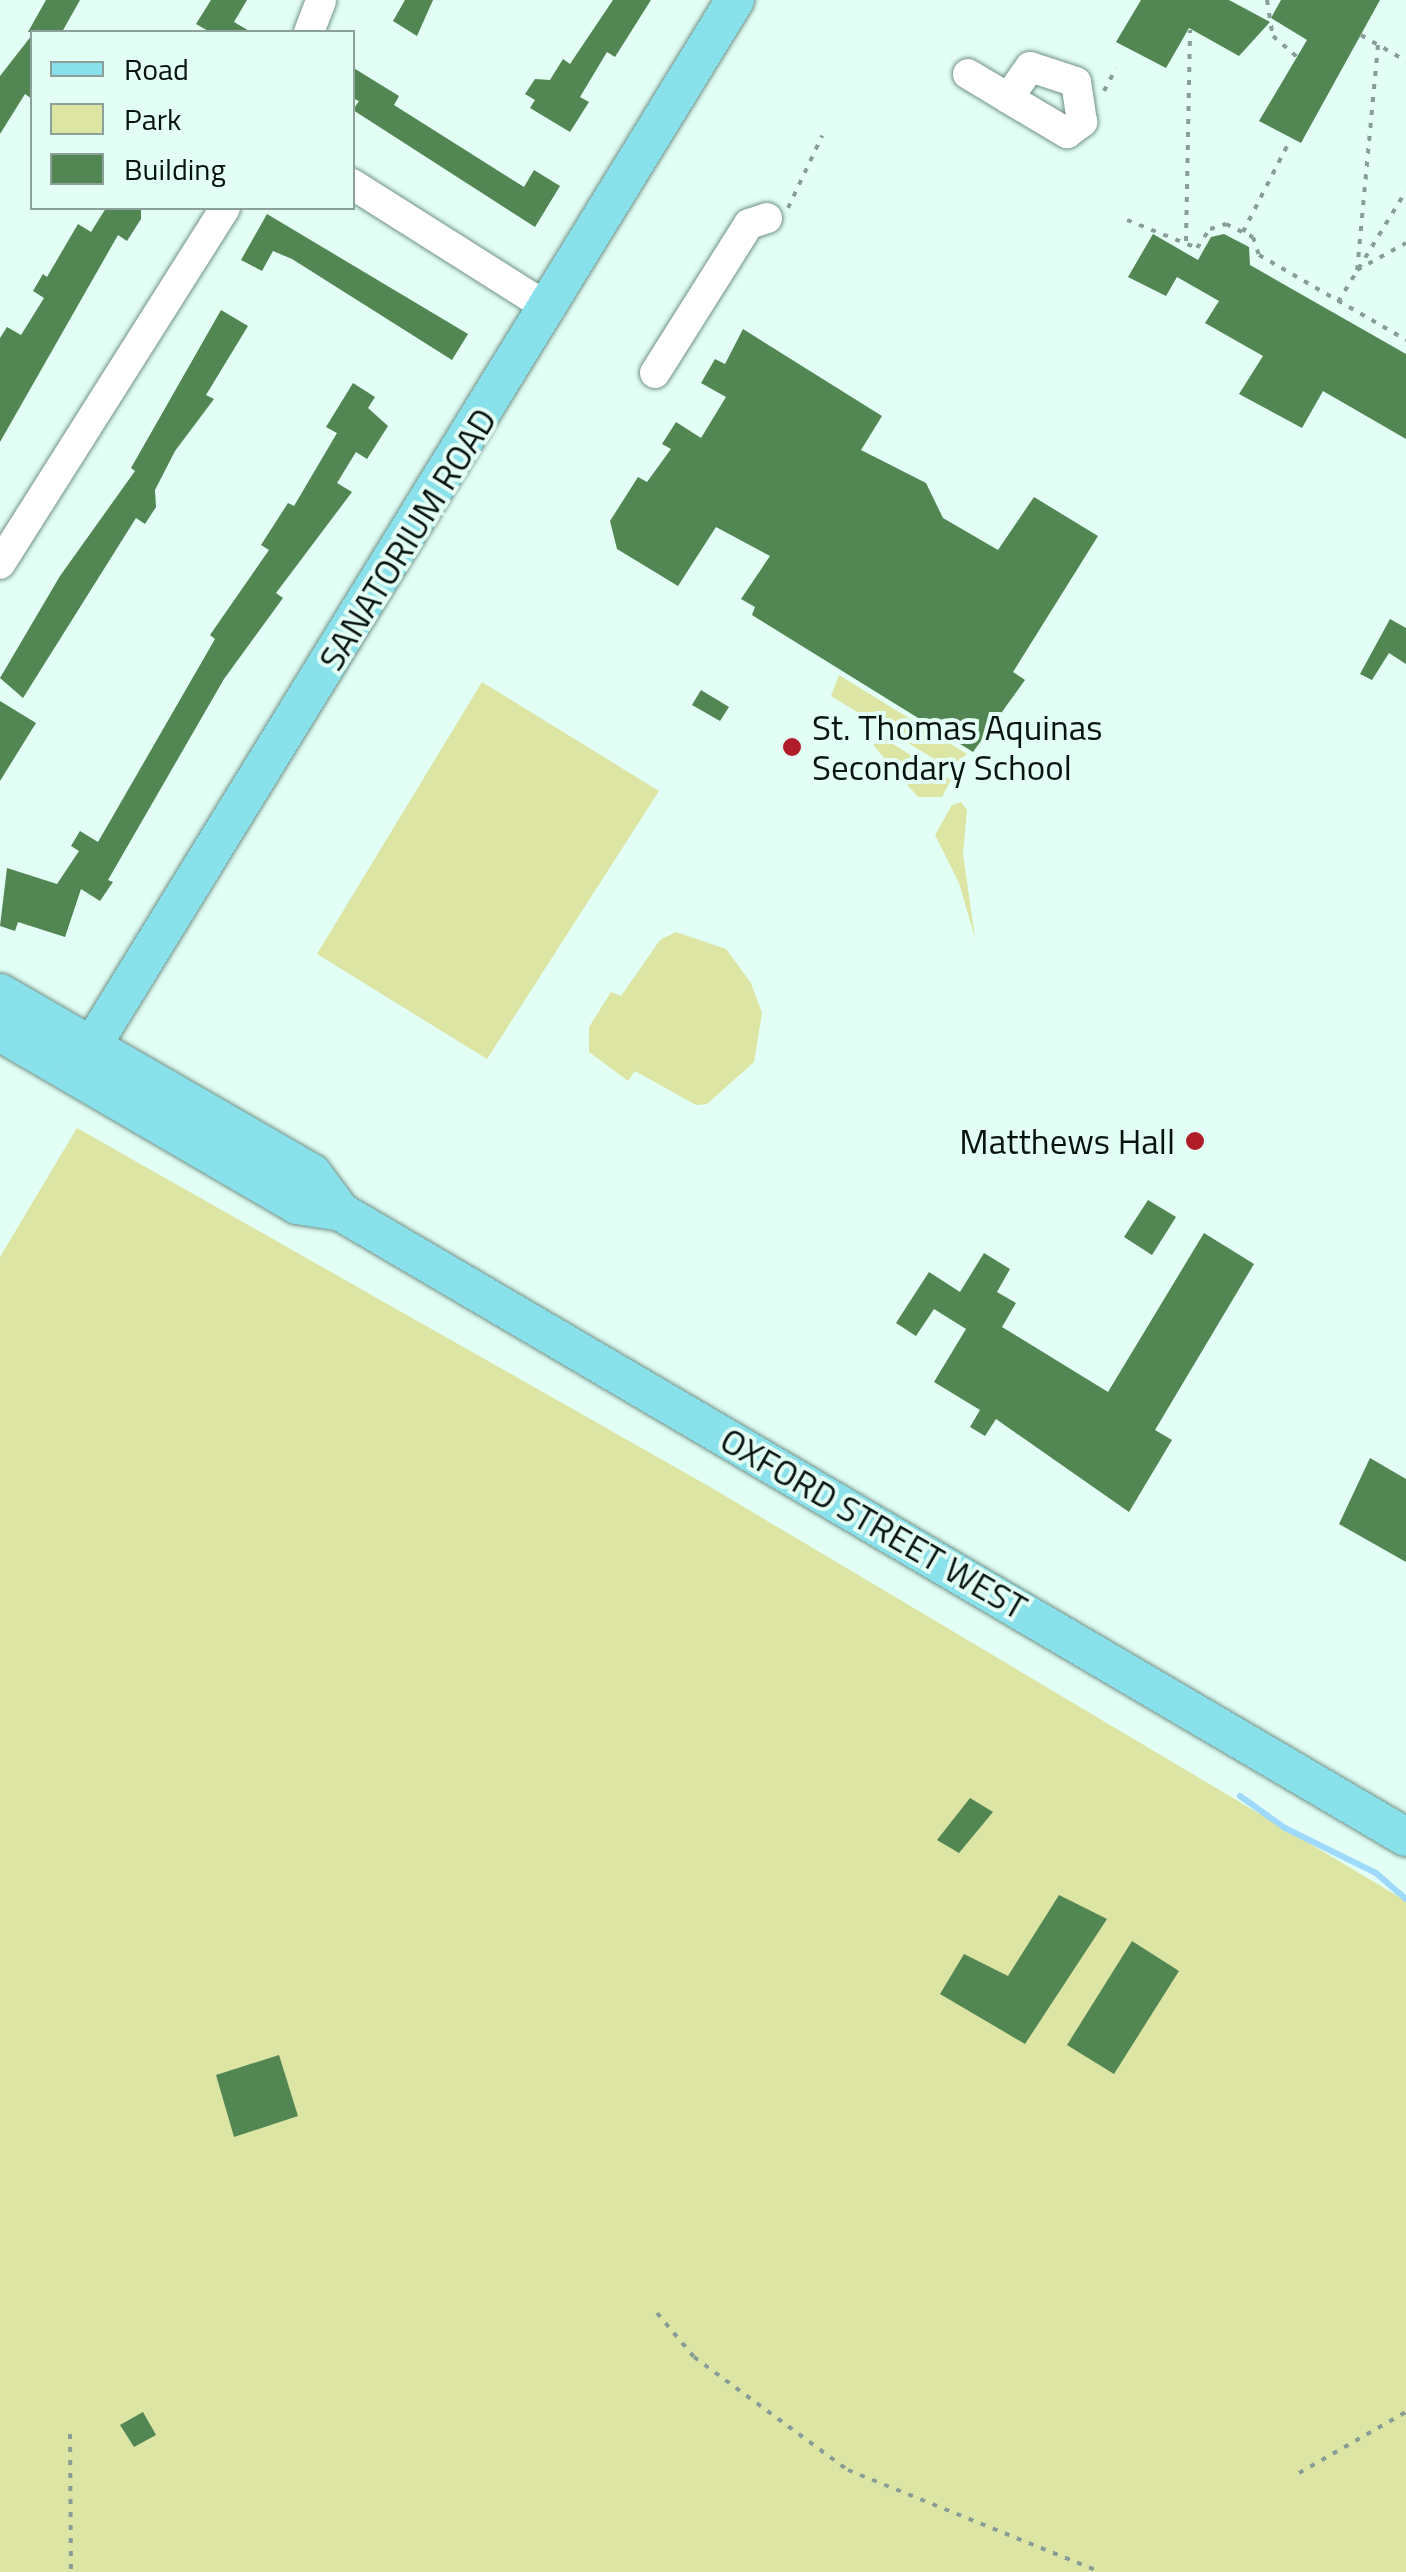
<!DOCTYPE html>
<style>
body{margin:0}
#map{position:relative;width:1406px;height:2572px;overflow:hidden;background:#e2fef5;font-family:"Titillium Web",sans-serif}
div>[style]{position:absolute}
.green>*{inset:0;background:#dce5a3}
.stream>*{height:6px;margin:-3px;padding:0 3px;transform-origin:3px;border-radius:3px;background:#9fd9fb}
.building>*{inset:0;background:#528653}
.path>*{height:4px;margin-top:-2px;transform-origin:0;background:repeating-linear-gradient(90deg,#889d97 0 5px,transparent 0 13px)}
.roads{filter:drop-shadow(0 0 2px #709086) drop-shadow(0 0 2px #709086)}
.minor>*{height:30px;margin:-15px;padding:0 15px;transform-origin:15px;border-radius:15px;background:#fff}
.major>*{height:38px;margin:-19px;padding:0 19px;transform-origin:19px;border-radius:19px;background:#89e2eb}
.dots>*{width:28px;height:28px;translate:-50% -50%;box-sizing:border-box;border:5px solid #e2fef5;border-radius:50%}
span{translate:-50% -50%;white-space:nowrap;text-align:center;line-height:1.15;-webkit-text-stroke:8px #e2fef5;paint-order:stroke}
.street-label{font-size:35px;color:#071310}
.poi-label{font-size:35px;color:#071310}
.left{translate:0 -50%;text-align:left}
.right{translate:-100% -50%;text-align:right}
.legend{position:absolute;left:30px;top:30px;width:325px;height:180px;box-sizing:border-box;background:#e2fef5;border:2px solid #8aa099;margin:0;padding:12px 18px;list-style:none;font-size:30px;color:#071310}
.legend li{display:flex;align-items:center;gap:20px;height:50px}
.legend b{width:50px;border:2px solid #8aa099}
</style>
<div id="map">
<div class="green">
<i style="clip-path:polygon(839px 675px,967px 754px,949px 768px,831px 696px)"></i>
<i style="clip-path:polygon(482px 682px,659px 791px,487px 1059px,317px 954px)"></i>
<i style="clip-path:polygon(880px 736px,951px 780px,942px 797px,918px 797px,873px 745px)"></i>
<i style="clip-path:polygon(961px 802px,967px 810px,963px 854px,975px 938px,959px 883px,935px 835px,952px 805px)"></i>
<i style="clip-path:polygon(676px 932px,726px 949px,751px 983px,762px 1013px,754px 1062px,707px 1104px,696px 1105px,635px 1071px,628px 1081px,589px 1052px,589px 1027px,611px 992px,621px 996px,660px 940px)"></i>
<i style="clip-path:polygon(77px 1128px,712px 1488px,1406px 1901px,1406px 2572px,0 2572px,0 1257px)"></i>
</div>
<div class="stream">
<i style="left:1240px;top:1796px;width:55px;rotate:35.4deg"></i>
<i style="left:1285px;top:1828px;width:102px;rotate:26.3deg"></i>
<i style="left:1376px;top:1873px;width:40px;rotate:41deg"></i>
</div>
<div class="building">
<i style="clip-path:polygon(46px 0,80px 0,62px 32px,28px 32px)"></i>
<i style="clip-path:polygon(211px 0,247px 0,234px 22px,251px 32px,210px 32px,196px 24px)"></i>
<i style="clip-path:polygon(405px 0,433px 0,417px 36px,393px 21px)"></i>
<i style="clip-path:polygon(613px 0,651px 0,615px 57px,607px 52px,580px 97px,589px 102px,570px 132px,530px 108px,535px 100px,525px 94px,535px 79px,550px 80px,563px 59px,570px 64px)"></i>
<i style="clip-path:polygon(1141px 0,1229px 0,1270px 22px,1239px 56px,1189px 28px,1166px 68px,1116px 42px)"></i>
<i style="clip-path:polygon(1281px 0,1380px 0,1301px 143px,1259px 121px,1307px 40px,1271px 18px)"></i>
<i style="clip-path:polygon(32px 35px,32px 99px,25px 94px,0 134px,0 76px)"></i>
<i style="clip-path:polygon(352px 67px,399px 96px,394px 105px,524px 187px,534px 170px,560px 186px,535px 227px,353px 110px,359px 101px,352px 98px)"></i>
<i style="clip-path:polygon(106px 208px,141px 208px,141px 219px,127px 241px,118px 235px,0 442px,0 338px,7px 327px,21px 335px,44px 298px,33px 291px,43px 274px,47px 277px,78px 224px,91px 232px)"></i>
<i style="clip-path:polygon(267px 214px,468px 334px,452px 360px,292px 259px,273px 251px,262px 271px,241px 260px)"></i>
<i style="clip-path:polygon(1153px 234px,1198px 260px,1211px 237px,1224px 234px,1249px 247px,1250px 265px,1406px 354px,1406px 439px,1323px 391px,1302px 428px,1239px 394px,1263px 356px,1205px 323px,1219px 301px,1177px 277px,1166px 296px,1128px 277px)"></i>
<i style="clip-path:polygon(221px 310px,248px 326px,206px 395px,214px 399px,175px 451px,155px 490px,156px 507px,145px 524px,136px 518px,23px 698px,0 678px,60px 576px,135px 471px,131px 468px)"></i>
<i style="clip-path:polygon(743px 329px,882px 416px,861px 450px,926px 483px,943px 518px,998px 550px,1034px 497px,1098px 536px,1013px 672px,1025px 680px,973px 752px,752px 615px,755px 607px,741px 599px,770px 556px,716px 527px,678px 586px,617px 549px,610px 521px,638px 477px,647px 482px,671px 449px,662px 444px,676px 422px,701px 438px,726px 397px,701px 383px,715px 359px,725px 364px)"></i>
<i style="clip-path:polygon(353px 383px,375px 397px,368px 408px,388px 426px,367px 459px,356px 452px,337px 483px,352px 492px,276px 593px,283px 598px,224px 679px,108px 880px,113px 882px,100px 901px,81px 889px,65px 937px,18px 922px,15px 931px,0 926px,7px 868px,57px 884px,79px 851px,71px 846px,80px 831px,98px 842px,215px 639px,210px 635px,269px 550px,261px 545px,288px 503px,294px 506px,337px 433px,326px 427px)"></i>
<i style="clip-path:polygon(1390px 619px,1406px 628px,1406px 664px,1389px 653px,1372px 680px,1360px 674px)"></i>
<i style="clip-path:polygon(701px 690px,729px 707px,720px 721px,692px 705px)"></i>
<i style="clip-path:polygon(0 701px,36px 723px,0 781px)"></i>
<i style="clip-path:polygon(1148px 1200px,1176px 1217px,1152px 1255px,1124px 1237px)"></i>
<i style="clip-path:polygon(1204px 1233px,1254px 1264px,1155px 1430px,1172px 1440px,1129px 1512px,996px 1419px,985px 1436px,970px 1427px,980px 1410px,934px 1382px,966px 1329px,934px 1309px,916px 1336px,896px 1323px,929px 1272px,960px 1292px,984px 1253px,1010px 1269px,997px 1292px,1016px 1303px,1002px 1327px,1108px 1392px)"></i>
<i style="clip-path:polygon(1370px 1458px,1406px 1479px,1406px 1562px,1339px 1524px)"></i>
<i style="clip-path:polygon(970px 1798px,993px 1812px,959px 1853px,937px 1840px)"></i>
<i style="clip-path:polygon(1059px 1895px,1107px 1919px,1025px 2044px,940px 1994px,964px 1954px,1008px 1976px)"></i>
<i style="clip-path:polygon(1132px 1941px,1179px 1971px,1114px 2074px,1067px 2045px)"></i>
<i style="clip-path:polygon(279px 2055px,298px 2116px,234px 2137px,216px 2075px)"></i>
<i style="clip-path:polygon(143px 2412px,156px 2435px,134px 2447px,120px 2425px)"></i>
</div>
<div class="path">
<i style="left:1267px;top:0;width:36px;rotate:81deg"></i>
<i style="left:1273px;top:36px;width:32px;rotate:41deg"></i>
<i style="left:1361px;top:35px;width:52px;rotate:30deg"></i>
<i style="left:1378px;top:45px;width:226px;rotate:95.3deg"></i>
<i style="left:1357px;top:270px;width:56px;rotate:-28.9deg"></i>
<i style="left:1104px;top:91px;width:26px;rotate:-62deg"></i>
<i style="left:788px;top:208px;width:80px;rotate:-64.7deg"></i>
<i style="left:1127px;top:220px;width:75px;rotate:21.8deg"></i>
<i style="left:1197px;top:248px;width:23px;rotate:-56deg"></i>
<i style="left:1210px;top:229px;width:17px;rotate:-17deg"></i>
<i style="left:1226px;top:224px;width:30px;rotate:26deg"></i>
<i style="left:1253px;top:237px;width:19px;rotate:72deg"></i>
<i style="left:1259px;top:255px;width:170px;rotate:30deg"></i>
<i style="left:1243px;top:232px;width:103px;rotate:-62.9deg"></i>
<i style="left:1186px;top:241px;width:211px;rotate:-88.9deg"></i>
<i style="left:1338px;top:302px;width:130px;rotate:-58.5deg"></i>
<i style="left:657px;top:2313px;width:57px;rotate:49.9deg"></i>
<i style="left:694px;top:2357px;width:191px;rotate:36.3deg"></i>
<i style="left:848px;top:2470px;width:272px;rotate:22deg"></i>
<i style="left:70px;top:2434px;width:138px;rotate:89.6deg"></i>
<i style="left:1299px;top:2473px;width:123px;rotate:-29.7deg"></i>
</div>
<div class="roads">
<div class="minor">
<i style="left:309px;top:32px;width:34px;rotate:-69deg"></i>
<i style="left:968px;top:74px;width:47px;rotate:31deg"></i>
<i style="left:1008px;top:98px;width:69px;rotate:30.7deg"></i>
<i style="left:1067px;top:133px;width:19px;rotate:-36deg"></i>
<i style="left:1082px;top:122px;width:40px;rotate:-98.5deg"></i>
<i style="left:1076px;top:82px;width:48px;rotate:-161.9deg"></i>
<i style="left:1030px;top:67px;width:38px;rotate:125deg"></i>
<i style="left:352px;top:184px;width:234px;rotate:32.3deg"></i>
<i style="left:655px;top:373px;width:176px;rotate:-57.8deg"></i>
<i style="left:749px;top:224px;width:19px;rotate:-18deg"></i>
<i style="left:0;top:564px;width:421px;rotate:-57.7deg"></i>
</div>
<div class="major">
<i style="left:0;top:993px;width:360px;rotate:30deg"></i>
<i style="left:312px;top:1173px;width:49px;rotate:53.4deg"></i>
<i style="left:0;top:1032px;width:344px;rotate:30.2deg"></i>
<i style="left:297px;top:1205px;width:45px;rotate:9deg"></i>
<i style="left:341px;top:1212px;width:1235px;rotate:30.41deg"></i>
<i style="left:74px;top:1075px;width:1262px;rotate:-58.41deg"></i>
</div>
</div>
<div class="dots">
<i style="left:792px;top:747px;background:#b01d28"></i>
<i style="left:1195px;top:1141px;background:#b01d28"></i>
</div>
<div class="street-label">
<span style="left:407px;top:539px;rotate:-58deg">SANATORIUM ROAD</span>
<span style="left:874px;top:1523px;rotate:30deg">OXFORD STREET WEST</span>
</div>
<div class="poi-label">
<span class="left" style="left:812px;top:747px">St. Thomas Aquinas<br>Secondary School</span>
<span class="right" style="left:1175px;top:1141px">Matthews Hall</span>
</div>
<ul class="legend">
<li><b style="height:12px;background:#89e2eb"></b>Road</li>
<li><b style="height:28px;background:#dce5a3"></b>Park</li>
<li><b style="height:28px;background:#528653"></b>Building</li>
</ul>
</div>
